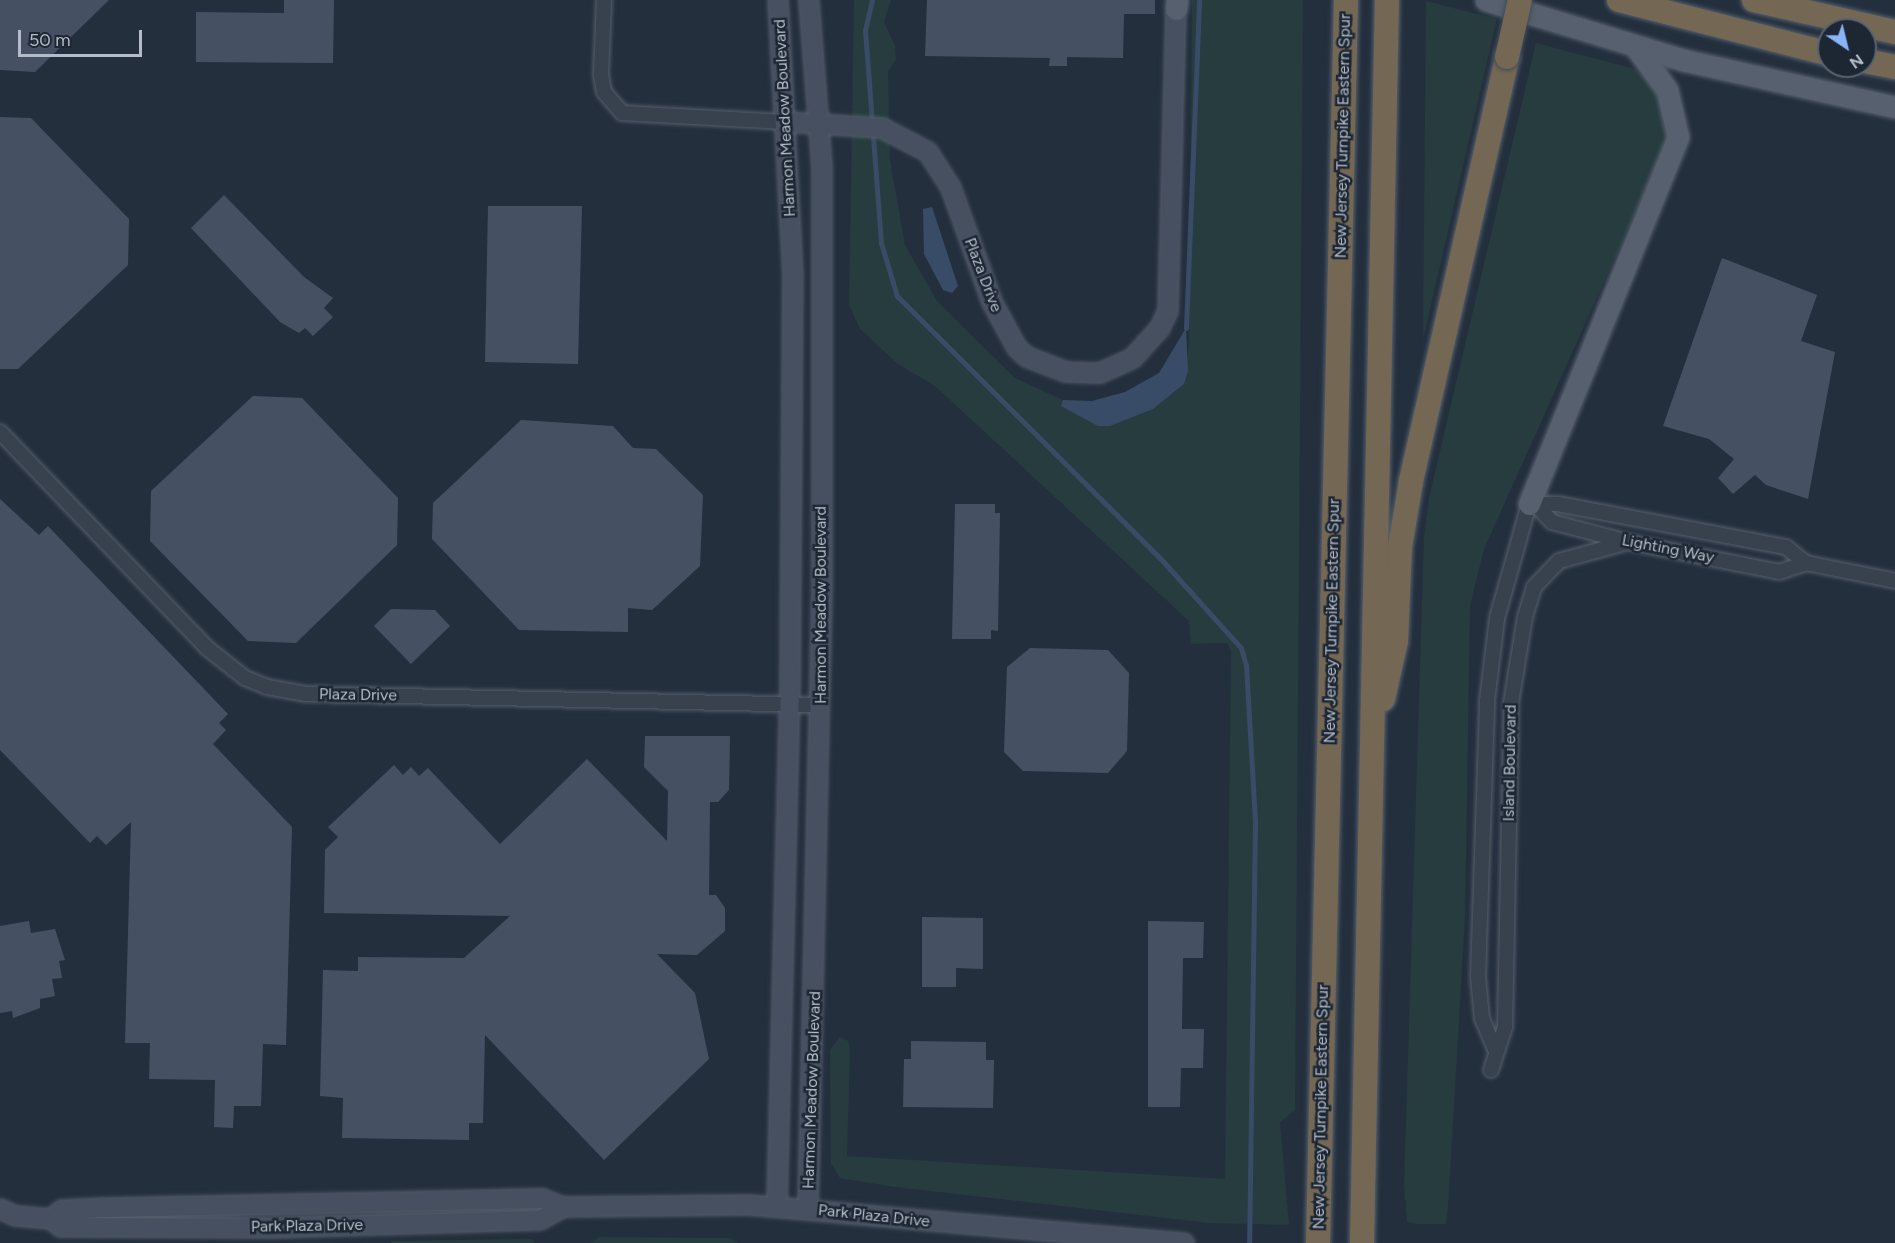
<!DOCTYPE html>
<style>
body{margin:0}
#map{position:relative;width:1895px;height:1243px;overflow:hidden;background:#242f3e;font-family:Figtree,sans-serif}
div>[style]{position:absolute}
.green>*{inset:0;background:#263c3f}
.water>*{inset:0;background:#394c67}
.stream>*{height:5px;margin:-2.5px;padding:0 2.5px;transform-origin:2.5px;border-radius:2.5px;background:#394c67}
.building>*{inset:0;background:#455162}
.roads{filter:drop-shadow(0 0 2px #565f6c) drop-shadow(0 0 2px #565f6c)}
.street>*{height:14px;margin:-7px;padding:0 7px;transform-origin:7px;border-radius:7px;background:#38414e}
.secondary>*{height:18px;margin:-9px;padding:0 9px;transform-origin:9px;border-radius:9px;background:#465061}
.primary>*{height:21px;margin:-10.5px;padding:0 10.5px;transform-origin:10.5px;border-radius:10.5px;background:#56606e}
.highway>*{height:24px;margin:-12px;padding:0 12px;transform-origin:12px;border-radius:12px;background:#746855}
.bridges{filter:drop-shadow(0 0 2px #434c59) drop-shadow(0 0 2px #434c59)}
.highway-bridge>*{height:24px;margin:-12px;padding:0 12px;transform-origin:12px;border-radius:12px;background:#746855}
span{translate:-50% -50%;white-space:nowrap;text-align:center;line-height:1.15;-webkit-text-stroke:5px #1d2633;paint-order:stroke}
.street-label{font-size:16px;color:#b4bcc9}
.north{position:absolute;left:1817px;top:18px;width:60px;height:60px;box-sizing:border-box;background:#1d2633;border:2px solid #59626f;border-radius:50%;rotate:145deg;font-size:16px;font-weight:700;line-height:24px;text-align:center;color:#b4bcc9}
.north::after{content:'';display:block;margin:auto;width:21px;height:27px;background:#8ab4f8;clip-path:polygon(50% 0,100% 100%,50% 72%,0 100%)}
.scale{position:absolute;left:18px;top:30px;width:124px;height:27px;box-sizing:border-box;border:3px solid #b4bcc9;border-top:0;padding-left:8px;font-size:18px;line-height:21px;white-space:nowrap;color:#b4bcc9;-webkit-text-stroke:4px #1d2633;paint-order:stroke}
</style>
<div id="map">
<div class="green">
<i style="clip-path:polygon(854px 0,891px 0,884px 22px,895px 46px,896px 60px,888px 71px,890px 161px,905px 245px,937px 301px,1015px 378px,1063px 400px,1061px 406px,1110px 426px,1153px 409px,1184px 384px,1189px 343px,1192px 0,1303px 0,1295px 1110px,1280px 1122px,1289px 1225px,1209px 1223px,895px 1187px,840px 1178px,831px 1163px,830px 1050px,840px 1037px,848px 1041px,850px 1051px,847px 1156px,1225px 1179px,1231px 651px,1227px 643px,1191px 644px,1189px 621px,935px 386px,898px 364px,860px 329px,849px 305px)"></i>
<i style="clip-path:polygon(1426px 1px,1497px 19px,1423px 340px)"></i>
<i style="clip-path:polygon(1536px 43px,1635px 69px,1659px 90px,1669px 137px,1484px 549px,1470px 606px,1465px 918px,1448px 1207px,1446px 1224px,1418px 1224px,1407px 1222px,1404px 1186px,1424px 537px,1429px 498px)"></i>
<i style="clip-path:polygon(600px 1237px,730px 1238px,739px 1243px,590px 1243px)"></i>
<i style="clip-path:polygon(532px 1239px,535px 1243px,391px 1243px,392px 1241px)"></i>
</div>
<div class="water">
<i style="clip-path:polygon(932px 207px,958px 286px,952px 293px,943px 290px,924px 254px,923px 209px)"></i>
<i style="clip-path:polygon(1186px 328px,1188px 371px,1184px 384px,1153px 409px,1110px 426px,1098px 426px,1061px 406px,1063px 400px,1092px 401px,1125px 392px,1159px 373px)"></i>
</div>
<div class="stream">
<i style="left:872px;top:0;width:31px;rotate:103deg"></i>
<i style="left:865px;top:30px;width:214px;rotate:85.7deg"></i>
<i style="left:881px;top:243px;width:55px;rotate:73.2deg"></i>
<i style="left:897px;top:296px;width:371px;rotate:44.9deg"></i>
<i style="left:1160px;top:558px;width:121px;rotate:48deg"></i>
<i style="left:1241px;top:648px;width:18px;rotate:74deg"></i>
<i style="left:1246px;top:665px;width:158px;rotate:86.7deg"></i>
<i style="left:1255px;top:823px;width:420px;rotate:90.8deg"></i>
<i style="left:1186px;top:328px;width:328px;rotate:-87.7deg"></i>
</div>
<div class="building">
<i style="clip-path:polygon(0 0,109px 0,35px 72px,0 70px)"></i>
<i style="clip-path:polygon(284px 0,334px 0,333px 63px,196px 62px,196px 12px,284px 13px)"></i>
<i style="clip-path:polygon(927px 0,1155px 0,1155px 14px,1124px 14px,1123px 58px,1067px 57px,1067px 66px,1049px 66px,1050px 58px,925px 56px)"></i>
<i style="clip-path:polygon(0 117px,31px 118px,129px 219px,128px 265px,18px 369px,0 369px)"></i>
<i style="clip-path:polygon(224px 195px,304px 277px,333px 298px,324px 308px,333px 317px,313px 336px,305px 328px,299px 333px,280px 322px,191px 228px)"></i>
<i style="clip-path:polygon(488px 206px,582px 206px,578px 364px,485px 362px)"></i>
<i style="clip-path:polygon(1722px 258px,1817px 295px,1801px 341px,1835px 352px,1808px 499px,1766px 485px,1755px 475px,1733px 494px,1718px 478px,1734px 459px,1709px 439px,1663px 426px)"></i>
<i style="clip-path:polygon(253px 396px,302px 398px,398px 498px,397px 545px,296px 643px,248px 641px,150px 541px,151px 491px)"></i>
<i style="clip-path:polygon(521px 420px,613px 426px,633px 448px,656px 449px,703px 495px,700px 566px,652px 610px,628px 608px,628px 632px,519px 630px,432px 539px,433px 503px)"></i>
<i style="clip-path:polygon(0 499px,39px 535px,48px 526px,228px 714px,219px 723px,226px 730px,213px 744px,292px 827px,286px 1045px,263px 1044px,261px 1106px,234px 1106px,233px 1128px,214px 1127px,215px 1080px,149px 1079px,150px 1043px,125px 1043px,131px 822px,106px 845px,97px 836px,90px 843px,0 750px)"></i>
<i style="clip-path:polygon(955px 504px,995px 504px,995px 513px,1000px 513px,998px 631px,991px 630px,991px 639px,952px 639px)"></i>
<i style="clip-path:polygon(391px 609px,435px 610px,450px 626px,411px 664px,374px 626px)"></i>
<i style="clip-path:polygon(1030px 648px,1108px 650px,1129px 673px,1127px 751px,1108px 773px,1023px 771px,1004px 752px,1007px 667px)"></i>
<i style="clip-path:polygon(645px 736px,730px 736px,729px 790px,718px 802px,710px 802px,709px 895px,716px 895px,725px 908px,725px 931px,697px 955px,657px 954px,695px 993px,709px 1059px,604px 1160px,485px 1035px,483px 1123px,469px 1123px,469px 1140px,342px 1138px,343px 1098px,320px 1096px,323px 970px,358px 971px,358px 957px,464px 958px,510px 916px,324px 913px,325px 850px,338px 837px,328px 827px,394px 765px,403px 775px,411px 767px,419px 776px,428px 768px,500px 844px,587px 759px,667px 841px,668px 791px,644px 767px)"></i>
<i style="clip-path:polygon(922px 917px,983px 918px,983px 969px,956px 968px,956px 987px,922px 987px)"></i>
<i style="clip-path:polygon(29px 921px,31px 933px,55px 929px,65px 960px,59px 961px,62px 978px,52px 979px,55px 996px,40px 999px,40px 1008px,13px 1018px,12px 1011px,0 1013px,0 926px)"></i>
<i style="clip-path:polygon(1148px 921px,1204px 922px,1203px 958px,1183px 958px,1182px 1029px,1204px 1029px,1203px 1068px,1181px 1068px,1180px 1107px,1148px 1107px)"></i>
<i style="clip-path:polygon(911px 1041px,986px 1042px,986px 1060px,994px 1060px,993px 1108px,903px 1107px,904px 1059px,911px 1059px)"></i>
</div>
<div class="roads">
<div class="street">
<i style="left:604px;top:0;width:75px;rotate:92.3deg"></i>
<i style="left:601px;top:75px;width:17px;rotate:80deg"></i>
<i style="left:604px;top:92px;width:28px;rotate:49deg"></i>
<i style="left:622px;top:113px;width:163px;rotate:3.2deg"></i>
<i style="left:0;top:432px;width:299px;rotate:46.2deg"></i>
<i style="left:207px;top:648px;width:48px;rotate:38.3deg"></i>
<i style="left:245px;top:678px;width:24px;rotate:22deg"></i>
<i style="left:267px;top:687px;width:39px;rotate:10deg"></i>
<i style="left:305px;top:694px;width:515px;rotate:1.22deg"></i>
<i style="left:1537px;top:506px;width:22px;rotate:47deg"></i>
<i style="left:1552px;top:522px;width:79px;rotate:14.7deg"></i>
<i style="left:1628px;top:542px;width:154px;rotate:11.2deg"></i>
<i style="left:1779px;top:572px;width:28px;rotate:-18deg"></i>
<i style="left:1806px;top:563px;width:91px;rotate:11.4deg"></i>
<i style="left:1495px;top:1049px;width:33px;rotate:-113deg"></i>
<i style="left:1482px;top:1019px;width:42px;rotate:-95.4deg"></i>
<i style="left:1478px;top:977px;width:276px;rotate:-88.1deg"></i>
<i style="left:1487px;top:701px;width:84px;rotate:-83.1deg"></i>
<i style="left:1497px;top:618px;width:118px;rotate:-74.3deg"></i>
<i style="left:1529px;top:504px;width:29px"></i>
<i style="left:1558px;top:504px;width:232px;rotate:10.7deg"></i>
<i style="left:1786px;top:547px;width:26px;rotate:39deg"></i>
<i style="left:1491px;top:1070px;width:45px;rotate:-72deg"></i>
<i style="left:1505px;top:1027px;width:324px;rotate:-88.9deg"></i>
<i style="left:1511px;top:703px;width:87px;rotate:-80.8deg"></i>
<i style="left:1525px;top:617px;width:31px;rotate:-73deg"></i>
<i style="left:1534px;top:587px;width:36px;rotate:-46deg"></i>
<i style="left:1559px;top:561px;width:72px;rotate:-15.4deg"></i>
</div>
<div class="secondary">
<i style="left:785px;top:122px;width:97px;rotate:3.5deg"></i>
<i style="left:882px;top:128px;width:52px;rotate:27.6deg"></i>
<i style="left:928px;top:152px;width:43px;rotate:57.4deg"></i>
<i style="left:951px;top:188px;width:121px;rotate:70.2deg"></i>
<i style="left:992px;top:302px;width:52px;rotate:61.5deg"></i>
<i style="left:1017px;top:348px;width:13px;rotate:42deg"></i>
<i style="left:1027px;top:357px;width:42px;rotate:21deg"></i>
<i style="left:1066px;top:372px;width:34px;rotate:2deg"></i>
<i style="left:1100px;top:373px;width:36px;rotate:-24deg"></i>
<i style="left:1133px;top:358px;width:40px;rotate:-48deg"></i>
<i style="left:1160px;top:328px;width:19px;rotate:-65deg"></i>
<i style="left:1168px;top:311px;width:302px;rotate:-88.5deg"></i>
<i style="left:777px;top:1207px;width:522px;rotate:-88.57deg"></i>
<i style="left:790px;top:685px;width:409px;rotate:-89.6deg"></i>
<i style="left:793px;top:276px;width:276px;rotate:-93.1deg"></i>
<i style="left:0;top:1209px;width:17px;rotate:24deg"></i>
<i style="left:16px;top:1216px;width:35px;rotate:5deg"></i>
<i style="left:51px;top:1219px;width:13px;rotate:39deg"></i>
<i style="left:61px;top:1227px;width:209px;rotate:0.3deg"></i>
<i style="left:270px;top:1228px;width:270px;rotate:-1.7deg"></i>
<i style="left:540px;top:1220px;width:26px;rotate:-29deg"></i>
<i style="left:808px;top:1209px;width:624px;rotate:-88.71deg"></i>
<i style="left:822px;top:585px;width:418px;rotate:-90deg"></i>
<i style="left:822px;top:167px;width:168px;rotate:-94.5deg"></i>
<i style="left:51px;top:1219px;width:14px;rotate:-39deg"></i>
<i style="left:62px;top:1210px;width:44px;rotate:-2.6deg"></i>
<i style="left:106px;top:1208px;width:437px;rotate:-1.2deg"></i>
<i style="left:543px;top:1199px;width:22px;rotate:22deg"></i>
<i style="left:563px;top:1207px;width:186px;rotate:-0.6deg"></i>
<i style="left:749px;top:1205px;width:437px;rotate:5deg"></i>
</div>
<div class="primary">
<i style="left:1486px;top:0;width:206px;rotate:16.9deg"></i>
<i style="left:1683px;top:60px;width:217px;rotate:12.5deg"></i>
<i style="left:1176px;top:9px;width:9px;rotate:-84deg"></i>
<i style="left:1529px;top:504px;width:396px;rotate:-67.9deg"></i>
<i style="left:1678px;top:137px;width:48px;rotate:-103.2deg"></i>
<i style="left:1667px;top:90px;width:54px;rotate:-126deg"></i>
</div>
<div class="highway">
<i style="left:1619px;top:0;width:217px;rotate:14.4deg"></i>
<i style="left:1754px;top:0;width:145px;rotate:12.8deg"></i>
<i style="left:1865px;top:61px;width:31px;rotate:11deg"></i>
<i style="left:1383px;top:699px;width:59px;rotate:-77.4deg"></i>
<i style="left:1396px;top:641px;width:94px;rotate:-87.6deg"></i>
<i style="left:1400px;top:547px;width:67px;rotate:-80.5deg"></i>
<i style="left:1411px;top:481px;width:435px;rotate:-77.2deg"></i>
<i style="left:1318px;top:1243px;width:1243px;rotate:-88.71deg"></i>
<i style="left:1362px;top:1243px;width:1243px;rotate:-88.85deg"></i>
</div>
</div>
<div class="bridges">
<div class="highway-bridge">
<i style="left:1507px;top:57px;width:58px;rotate:-77.2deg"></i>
</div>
</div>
<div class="street-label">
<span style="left:785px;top:118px;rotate:-93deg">Harmon Meadow Boulevard</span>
<span style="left:1343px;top:136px;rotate:-89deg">New Jersey Turnpike Eastern Spur</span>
<span style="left:983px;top:275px;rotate:69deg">Plaza Drive</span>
<span style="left:1668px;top:549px;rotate:11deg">Lighting Way</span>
<span style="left:821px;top:605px;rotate:-90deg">Harmon Meadow Boulevard</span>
<span style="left:1332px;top:621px;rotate:-89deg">New Jersey Turnpike Eastern Spur</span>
<span style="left:358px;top:695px;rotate:1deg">Plaza Drive</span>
<span style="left:1510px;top:763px;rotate:-89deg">Island Boulevard</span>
<span style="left:812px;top:1090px;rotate:-88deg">Harmon Meadow Boulevard</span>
<span style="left:1321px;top:1107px;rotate:-89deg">New Jersey Turnpike Eastern Spur</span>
<span style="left:874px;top:1216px;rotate:6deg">Park Plaza Drive</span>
<span style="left:307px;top:1226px;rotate:-1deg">Park Plaza Drive</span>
</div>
<div class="north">N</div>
<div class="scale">50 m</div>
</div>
